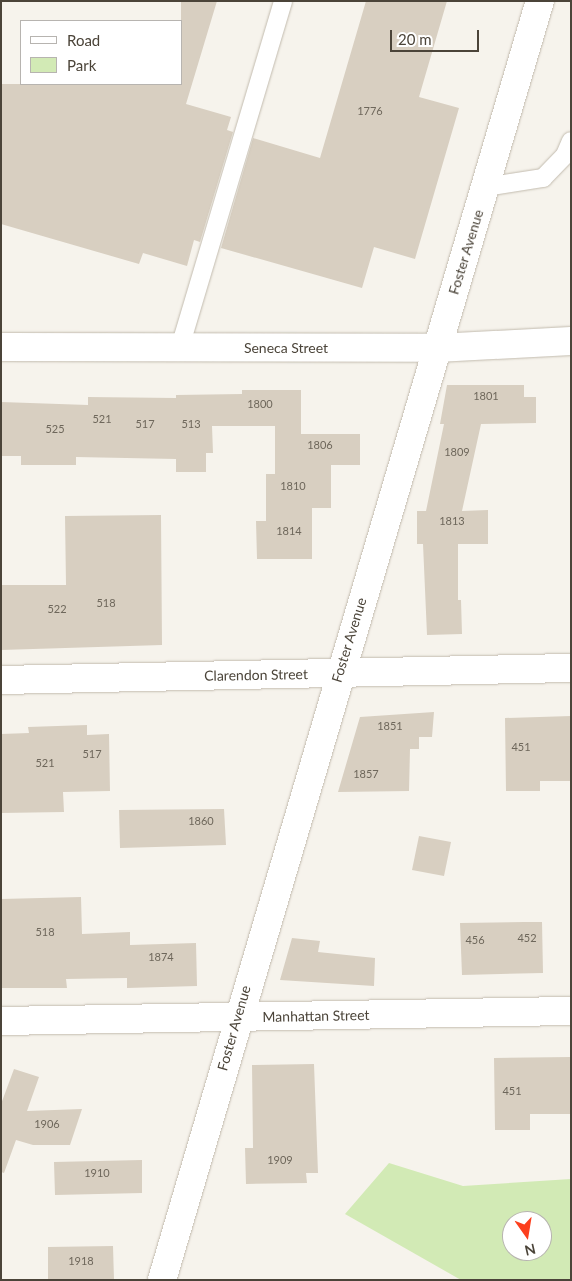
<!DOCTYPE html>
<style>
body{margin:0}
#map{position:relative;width:572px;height:1281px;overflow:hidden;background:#f6f3ec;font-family:Lato,sans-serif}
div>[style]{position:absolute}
.green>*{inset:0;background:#d2eab5}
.building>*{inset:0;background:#d8cfc1}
.roads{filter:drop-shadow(0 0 1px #c2bbae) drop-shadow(0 0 1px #c2bbae)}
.service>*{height:18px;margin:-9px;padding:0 9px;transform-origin:9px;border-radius:9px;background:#fff}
.minor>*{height:28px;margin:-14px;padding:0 14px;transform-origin:14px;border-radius:14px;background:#fff}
span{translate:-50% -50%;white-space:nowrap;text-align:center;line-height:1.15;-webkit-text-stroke:4px #fff;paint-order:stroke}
.number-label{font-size:11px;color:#6e675b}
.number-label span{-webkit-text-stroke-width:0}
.street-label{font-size:14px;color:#4b4439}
.frame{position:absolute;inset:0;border:2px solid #4b4439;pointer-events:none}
.legend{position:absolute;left:20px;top:20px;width:162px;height:65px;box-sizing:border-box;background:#fff;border:1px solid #b7b4b0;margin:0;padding:6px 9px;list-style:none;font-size:15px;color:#4b4439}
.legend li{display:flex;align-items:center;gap:10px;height:25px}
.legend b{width:25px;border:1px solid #b7b4b0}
.north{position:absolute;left:502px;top:1211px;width:50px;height:50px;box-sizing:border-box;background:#fff;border:1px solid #b7b4b0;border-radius:50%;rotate:167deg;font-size:14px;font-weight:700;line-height:20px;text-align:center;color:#4b4439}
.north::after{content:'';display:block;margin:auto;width:18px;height:22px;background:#fc3f1d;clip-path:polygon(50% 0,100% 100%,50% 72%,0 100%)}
.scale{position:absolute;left:390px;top:30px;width:89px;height:22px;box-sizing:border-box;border:2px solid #4b4439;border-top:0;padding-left:6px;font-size:15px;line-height:18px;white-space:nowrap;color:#4b4439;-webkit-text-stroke:4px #fff;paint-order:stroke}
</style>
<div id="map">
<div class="green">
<i style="clip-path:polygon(evenodd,389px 1163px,463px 1186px,571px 1179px,571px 1280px,461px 1280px,345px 1214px,389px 1163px,512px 1221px,542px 1221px,542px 1251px,512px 1251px,512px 1221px)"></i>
</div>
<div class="building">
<i style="clip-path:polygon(181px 1px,217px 1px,186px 104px,231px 117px,227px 130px,233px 132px,200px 242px,194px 240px,187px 266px,143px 253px,139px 264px,1px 224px,1px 84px,181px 84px)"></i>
<i style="clip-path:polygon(366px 1px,447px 1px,419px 97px,459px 108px,415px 259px,374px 247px,362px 288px,221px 248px,253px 138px,320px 158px)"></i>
<i style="clip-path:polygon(447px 385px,524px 385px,524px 397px,536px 397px,536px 423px,481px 424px,462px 511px,488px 510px,488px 544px,458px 544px,458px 600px,461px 600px,462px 634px,427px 635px,423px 544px,417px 544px,417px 511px,426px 511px,444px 424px,440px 424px)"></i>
<i style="clip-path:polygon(242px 390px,301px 390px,301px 434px,360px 434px,360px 465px,331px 465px,331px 508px,312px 508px,312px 559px,257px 559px,256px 521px,266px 521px,266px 474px,275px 474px,275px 426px,212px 426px,213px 453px,206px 453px,206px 472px,176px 472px,176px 459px,76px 457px,76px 465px,21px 465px,21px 456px,1px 456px,1px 402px,88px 405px,88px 397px,176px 398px,176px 395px,242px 394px)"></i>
<i style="clip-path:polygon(161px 515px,162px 645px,1px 650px,1px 585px,66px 585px,65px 516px)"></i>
<i style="clip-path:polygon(434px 712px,432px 737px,419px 737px,419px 749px,410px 749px,409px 791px,338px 792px,360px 717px)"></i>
<i style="clip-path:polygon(571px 716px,571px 781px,540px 781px,540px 791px,506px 791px,505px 718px)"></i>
<i style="clip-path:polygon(87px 725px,87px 735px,109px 734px,110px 791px,63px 792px,64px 812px,1px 813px,1px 734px,29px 733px,28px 727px)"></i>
<i style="clip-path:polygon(224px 809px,226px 845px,120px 848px,119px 810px)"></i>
<i style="clip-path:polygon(419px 836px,451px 842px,444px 876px,412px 870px)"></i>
<i style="clip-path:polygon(81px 897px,82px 934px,130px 932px,130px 945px,196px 943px,197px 986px,127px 988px,127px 978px,66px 979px,67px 988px,1px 988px,1px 899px)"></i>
<i style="clip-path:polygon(524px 922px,542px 922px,543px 973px,462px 975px,460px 923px)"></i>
<i style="clip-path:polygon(292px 938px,320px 941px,318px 952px,375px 958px,374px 986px,280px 980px)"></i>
<i style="clip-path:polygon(571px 1057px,571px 1114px,530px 1114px,530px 1130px,495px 1130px,494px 1058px)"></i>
<i style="clip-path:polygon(314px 1064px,318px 1173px,306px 1173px,307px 1183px,246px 1184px,245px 1148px,253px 1148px,252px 1065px)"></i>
<i style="clip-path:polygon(14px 1069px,39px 1077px,27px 1111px,82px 1109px,70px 1145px,33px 1145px,16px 1140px,4px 1173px,1px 1172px,1px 1104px)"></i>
<i style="clip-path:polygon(142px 1160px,142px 1193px,55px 1195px,54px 1162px)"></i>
<i style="clip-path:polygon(113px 1246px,114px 1280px,48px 1280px,48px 1247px)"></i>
</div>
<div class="roads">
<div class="service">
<i style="left:485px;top:187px;width:59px;rotate:-8.8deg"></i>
<i style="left:543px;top:178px;width:32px;rotate:-46deg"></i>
<i style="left:565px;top:155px;width:15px;rotate:-67deg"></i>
<i style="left:180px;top:347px;width:361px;rotate:-73.4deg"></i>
</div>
<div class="minor">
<i style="left:1px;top:347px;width:436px;rotate:0.1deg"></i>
<i style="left:437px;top:348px;width:134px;rotate:-3deg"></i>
<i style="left:1px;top:680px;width:570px;rotate:-1.21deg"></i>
<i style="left:1px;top:1021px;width:570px;rotate:-1.01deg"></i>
<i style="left:162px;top:1280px;width:1334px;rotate:-73.54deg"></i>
</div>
</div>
<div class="number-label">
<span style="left:370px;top:111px">1776</span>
<span style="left:486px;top:396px">1801</span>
<span style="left:260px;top:404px">1800</span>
<span style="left:102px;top:419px">521</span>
<span style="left:145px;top:424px">517</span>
<span style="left:191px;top:424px">513</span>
<span style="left:55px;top:429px">525</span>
<span style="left:320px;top:445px">1806</span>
<span style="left:457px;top:452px">1809</span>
<span style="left:293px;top:486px">1810</span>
<span style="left:452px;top:521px">1813</span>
<span style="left:289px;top:531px">1814</span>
<span style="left:106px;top:603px">518</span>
<span style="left:57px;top:609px">522</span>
<span style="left:390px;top:726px">1851</span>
<span style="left:521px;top:747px">451</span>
<span style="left:92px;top:754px">517</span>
<span style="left:45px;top:763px">521</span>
<span style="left:366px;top:774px">1857</span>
<span style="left:201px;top:821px">1860</span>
<span style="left:45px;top:932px">518</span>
<span style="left:527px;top:938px">452</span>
<span style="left:475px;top:940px">456</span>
<span style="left:161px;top:957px">1874</span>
<span style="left:512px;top:1091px">451</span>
<span style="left:47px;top:1124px">1906</span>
<span style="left:280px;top:1160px">1909</span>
<span style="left:97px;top:1173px">1910</span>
<span style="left:81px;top:1261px">1918</span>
</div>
<div class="street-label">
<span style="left:466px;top:252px;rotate:-73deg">Foster Avenue</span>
<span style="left:286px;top:348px">Seneca Street</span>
<span style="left:349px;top:640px;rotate:-73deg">Foster Avenue</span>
<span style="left:256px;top:675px;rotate:-1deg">Clarendon Street</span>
<span style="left:316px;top:1016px;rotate:-1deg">Manhattan Street</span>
<span style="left:234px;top:1028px;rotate:-74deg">Foster Avenue</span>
</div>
<div class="frame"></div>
<ul class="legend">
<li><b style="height:6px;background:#fff"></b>Road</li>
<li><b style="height:14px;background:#d2eab5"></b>Park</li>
</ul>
<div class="north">N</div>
<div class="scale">20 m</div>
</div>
